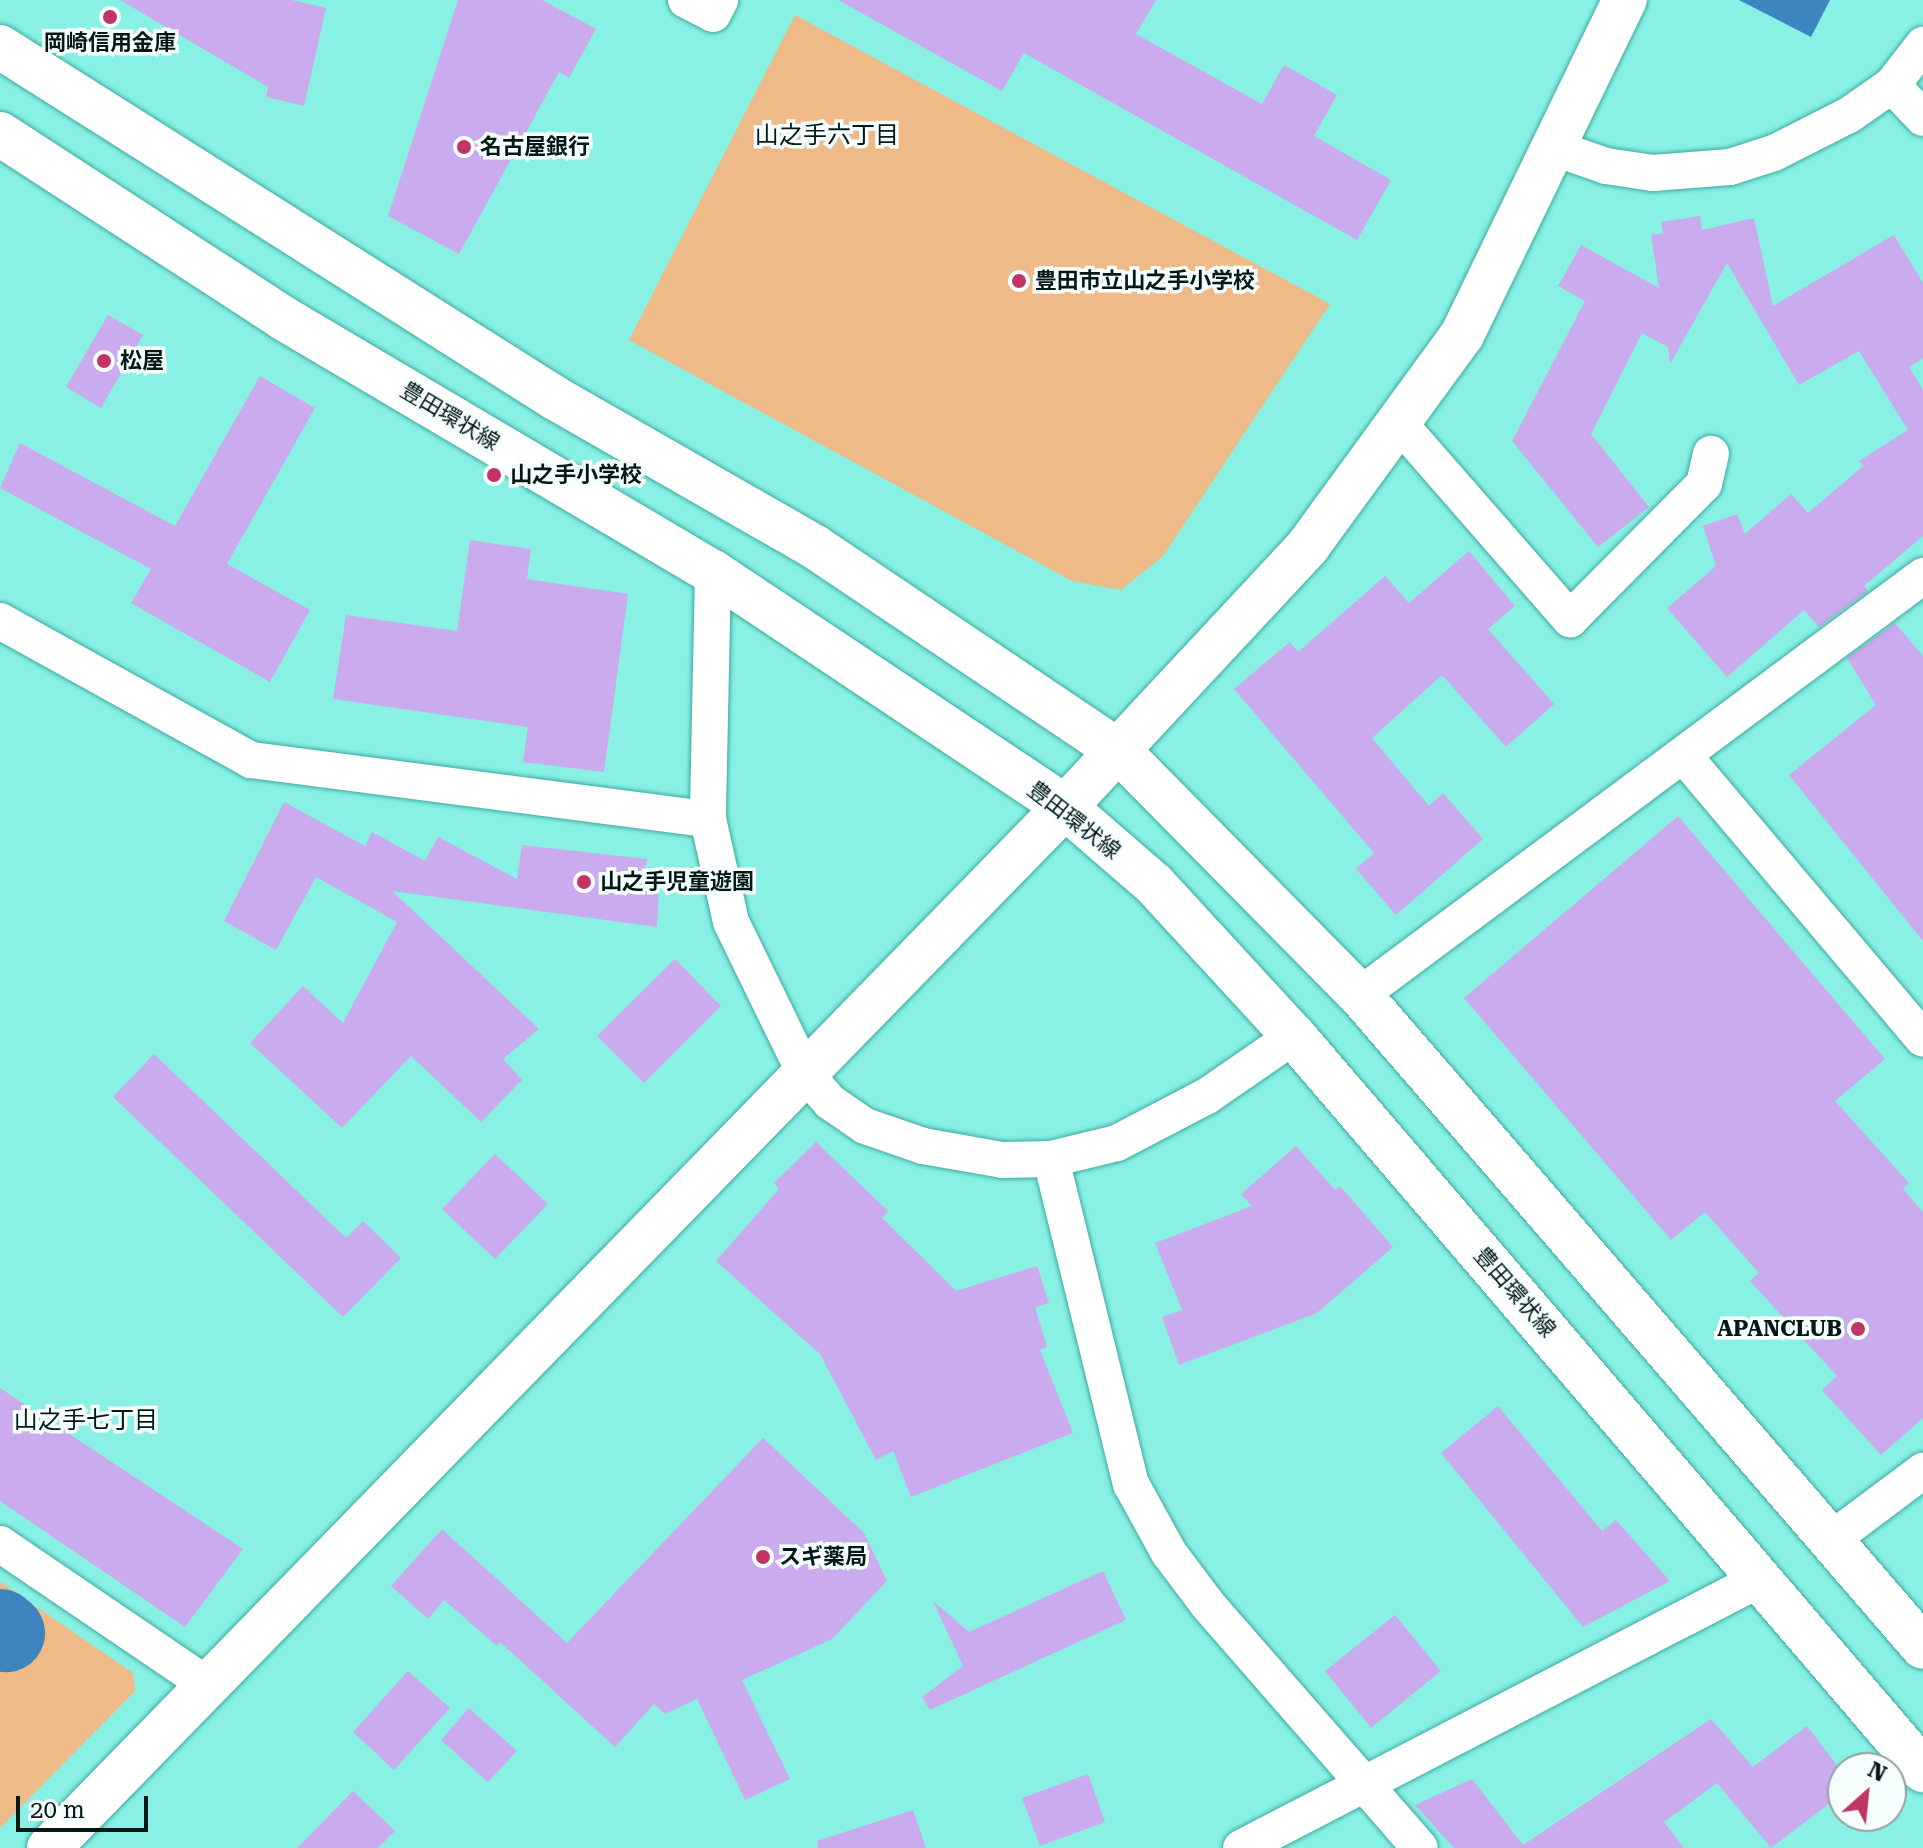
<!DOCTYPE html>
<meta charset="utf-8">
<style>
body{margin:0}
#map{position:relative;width:1923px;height:1848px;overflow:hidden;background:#88f1e4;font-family:"Roboto Serif","Noto Sans JP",serif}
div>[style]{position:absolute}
.green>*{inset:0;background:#eeba87}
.water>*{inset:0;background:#3c85bf}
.river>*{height:78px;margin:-39px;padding:0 39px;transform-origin:39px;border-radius:39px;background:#3c85bf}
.building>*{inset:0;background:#caabee}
.roads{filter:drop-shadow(0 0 2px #3daa9e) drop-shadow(0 0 2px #3daa9e)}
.minor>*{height:36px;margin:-18px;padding:0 18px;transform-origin:18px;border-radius:18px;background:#fff}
.tertiary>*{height:44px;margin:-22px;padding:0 22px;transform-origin:22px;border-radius:22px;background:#fff}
.secondary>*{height:44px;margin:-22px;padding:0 22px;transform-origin:22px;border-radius:22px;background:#fff}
.dots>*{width:22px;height:22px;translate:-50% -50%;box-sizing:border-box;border:4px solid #f5fefd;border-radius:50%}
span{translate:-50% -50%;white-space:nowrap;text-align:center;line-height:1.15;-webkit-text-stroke:7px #f5fefd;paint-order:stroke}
.poi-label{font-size:22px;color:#031916;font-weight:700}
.left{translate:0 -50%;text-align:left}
.right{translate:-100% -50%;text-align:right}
.street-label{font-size:22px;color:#031916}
.neighbourhood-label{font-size:24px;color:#031916}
.north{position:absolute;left:1827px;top:1752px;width:80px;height:80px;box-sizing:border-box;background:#f5fefd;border:2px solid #94a2a1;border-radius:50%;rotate:27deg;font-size:22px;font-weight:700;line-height:32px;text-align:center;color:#031916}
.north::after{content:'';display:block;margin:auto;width:28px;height:36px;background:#c23464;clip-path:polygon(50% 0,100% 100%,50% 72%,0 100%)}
.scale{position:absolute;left:16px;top:1796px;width:132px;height:36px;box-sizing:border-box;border:4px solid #031916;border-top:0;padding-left:10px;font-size:24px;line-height:28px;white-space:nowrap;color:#031916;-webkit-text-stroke:6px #f5fefd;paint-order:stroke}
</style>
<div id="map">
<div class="green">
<i style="clip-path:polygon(795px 15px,1330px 304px,1163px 556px,1121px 590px,1072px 581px,629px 340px)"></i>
<i style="clip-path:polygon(0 1582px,133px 1673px,135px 1691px,0 1828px)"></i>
</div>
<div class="water">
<i style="clip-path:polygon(1739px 0,1830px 0,1811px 37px)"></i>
</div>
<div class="river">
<i style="left:0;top:1628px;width:8px;rotate:40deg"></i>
</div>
<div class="building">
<i style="clip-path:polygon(120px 0,292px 0,326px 8px,304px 106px,266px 97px,268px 87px)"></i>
<i style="clip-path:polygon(458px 0,542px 0,596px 29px,569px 78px,559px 72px,459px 254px,388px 216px)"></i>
<i style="clip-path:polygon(838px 0,1156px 0,1136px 34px,1262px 104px,1284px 65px,1337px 95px,1314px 136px,1391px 180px,1357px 240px,1024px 53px,1002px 91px)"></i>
<i style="clip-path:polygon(1700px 216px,1702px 230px,1754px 218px,1773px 306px,1894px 235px,1923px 283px,1923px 358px,1909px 367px,1923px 390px,1923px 536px,1864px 586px,1868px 591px,1819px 627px,1804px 610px,1727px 677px,1667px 608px,1716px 566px,1703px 526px,1737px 514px,1745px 534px,1791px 494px,1808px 513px,1863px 466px,1859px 461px,1908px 430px,1859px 351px,1799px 385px,1727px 263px,1670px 364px,1668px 347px,1642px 333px,1591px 434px,1649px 507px,1598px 547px,1512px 441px,1585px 301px,1558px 286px,1581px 245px,1659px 288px,1651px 235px,1663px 233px,1661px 222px)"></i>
<i style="clip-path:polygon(108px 315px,143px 335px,101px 408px,66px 387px)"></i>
<i style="clip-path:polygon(260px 376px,315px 408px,227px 564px,310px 610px,270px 682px,131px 603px,151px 569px,0 488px,20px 443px,175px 526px)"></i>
<i style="clip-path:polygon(470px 540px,531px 549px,527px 579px,628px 594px,604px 772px,523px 762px,528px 727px,333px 699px,346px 615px,457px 631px)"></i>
<i style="clip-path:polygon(1469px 551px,1515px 606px,1488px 629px,1554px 704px,1506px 747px,1442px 675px,1372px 738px,1429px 806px,1443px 793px,1483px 839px,1396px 915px,1356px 869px,1374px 853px,1234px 689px,1290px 642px,1298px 652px,1385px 576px,1409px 603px)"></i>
<i style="clip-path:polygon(1895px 623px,1923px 656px,1923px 941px,1789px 775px,1876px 705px,1847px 658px)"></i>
<i style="clip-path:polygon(284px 802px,365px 846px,372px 832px,425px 861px,438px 837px,517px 879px,522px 845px,647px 859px,644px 876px,659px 888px,657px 927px,392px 891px,539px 1029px,503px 1059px,522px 1080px,481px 1122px,411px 1056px,342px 1128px,250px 1043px,303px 986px,343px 1023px,397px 922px,316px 877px,276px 950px,224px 921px)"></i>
<i style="clip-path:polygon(1678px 816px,1885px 1059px,1835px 1101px,1909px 1183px,1903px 1189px,1923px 1212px,1923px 1418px,1881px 1455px,1822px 1390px,1837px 1376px,1750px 1281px,1759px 1273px,1705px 1212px,1671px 1240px,1464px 998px)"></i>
<i style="clip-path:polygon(675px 959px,721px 1006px,644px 1083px,597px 1036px)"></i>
<i style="clip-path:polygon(154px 1054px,346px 1238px,363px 1221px,401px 1258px,343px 1317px,113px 1097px)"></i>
<i style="clip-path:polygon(816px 1142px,888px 1211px,882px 1218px,956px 1291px,1037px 1266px,1049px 1303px,1035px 1307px,1047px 1347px,1040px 1350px,1073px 1433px,911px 1497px,893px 1451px,876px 1460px,820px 1354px,716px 1261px,779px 1189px,774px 1183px)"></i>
<i style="clip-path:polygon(1296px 1146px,1335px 1190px,1340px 1186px,1393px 1247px,1317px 1313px,1179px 1365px,1162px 1317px,1182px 1310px,1155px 1243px,1252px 1206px,1241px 1194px)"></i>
<i style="clip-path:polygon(495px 1154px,548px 1204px,495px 1259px,442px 1209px)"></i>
<i style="clip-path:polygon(0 1388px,243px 1549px,185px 1627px,0 1501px)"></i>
<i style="clip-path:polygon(1498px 1406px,1602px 1531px,1616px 1520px,1670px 1581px,1583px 1627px,1441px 1453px)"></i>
<i style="clip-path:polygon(763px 1438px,864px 1533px,887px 1581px,832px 1639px,742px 1680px,790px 1779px,745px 1800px,697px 1699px,665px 1714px,654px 1704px,615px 1747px,500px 1642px,497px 1646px,444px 1600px,428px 1619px,391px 1586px,442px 1529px,567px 1643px)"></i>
<i style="clip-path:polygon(1103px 1571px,1126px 1620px,930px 1710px,922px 1697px,963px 1666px,933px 1601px,969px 1632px)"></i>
<i style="clip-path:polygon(1395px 1615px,1441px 1671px,1371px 1728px,1325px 1671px)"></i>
<i style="clip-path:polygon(408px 1671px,450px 1708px,394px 1770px,353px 1732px)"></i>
<i style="clip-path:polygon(469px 1708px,517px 1751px,488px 1782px,441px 1740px)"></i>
<i style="clip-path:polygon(1711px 1719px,1753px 1767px,1807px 1726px,1843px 1773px,1843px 1793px,1771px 1848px,1717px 1783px,1664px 1822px,1684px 1848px,1454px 1848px,1415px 1805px,1472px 1779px,1523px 1845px)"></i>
<i style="clip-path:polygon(1088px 1774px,1105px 1822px,1040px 1846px,1022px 1798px)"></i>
<i style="clip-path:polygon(353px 1791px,395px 1831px,378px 1848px,297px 1848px)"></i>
<i style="clip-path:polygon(913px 1810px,926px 1848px,818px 1848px,817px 1841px)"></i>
</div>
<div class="roads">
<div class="minor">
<i style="left:686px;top:0;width:30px;rotate:27deg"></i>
<i style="left:713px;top:14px;width:16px;rotate:-63deg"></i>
<i style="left:1892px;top:85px;width:45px;rotate:46.8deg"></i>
<i style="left:1557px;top:149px;width:52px;rotate:19.1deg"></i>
<i style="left:1606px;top:166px;width:48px;rotate:8.5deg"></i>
<i style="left:1653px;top:173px;width:77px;rotate:-4.5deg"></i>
<i style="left:1730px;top:167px;width:46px;rotate:-17.7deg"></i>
<i style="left:1774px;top:153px;width:84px;rotate:-26.9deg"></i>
<i style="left:1849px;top:115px;width:52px;rotate:-34.9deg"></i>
<i style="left:1892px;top:85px;width:51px;rotate:-52.2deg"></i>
<i style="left:1398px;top:422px;width:262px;rotate:48.9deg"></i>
<i style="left:1570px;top:619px;width:190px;rotate:-45.2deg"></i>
<i style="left:1704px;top:484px;width:31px;rotate:-77deg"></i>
<i style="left:713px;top:572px;width:247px;rotate:91.2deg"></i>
<i style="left:708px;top:819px;width:106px;rotate:77.4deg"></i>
<i style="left:731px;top:922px;width:167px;rotate:64deg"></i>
<i style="left:804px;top:1072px;width:40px;rotate:49deg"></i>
<i style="left:830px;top:1102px;width:42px;rotate:34.4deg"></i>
<i style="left:865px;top:1126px;width:61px;rotate:19deg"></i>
<i style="left:923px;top:1146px;width:80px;rotate:10deg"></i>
<i style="left:1002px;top:1160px;width:49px;rotate:-1.2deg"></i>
<i style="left:1051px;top:1159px;width:68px;rotate:-13.6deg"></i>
<i style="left:1117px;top:1143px;width:102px;rotate:-27.6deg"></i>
<i style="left:1207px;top:1096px;width:106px;rotate:-34.6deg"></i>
<i style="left:0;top:621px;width:287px;rotate:29deg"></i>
<i style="left:251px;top:760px;width:461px;rotate:7.4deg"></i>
<i style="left:1684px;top:756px;width:370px;rotate:49.8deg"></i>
<i style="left:1360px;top:995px;width:702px;rotate:-36.66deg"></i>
<i style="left:1051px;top:1159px;width:335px;rotate:76.2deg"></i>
<i style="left:1131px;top:1484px;width:79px;rotate:61.2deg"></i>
<i style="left:1169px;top:1553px;width:65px;rotate:53.1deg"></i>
<i style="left:1208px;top:1605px;width:322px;rotate:48.9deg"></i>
<i style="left:1832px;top:1539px;width:114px;rotate:-36.8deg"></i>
<i style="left:0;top:1544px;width:249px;rotate:34.2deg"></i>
<i style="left:1241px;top:1848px;width:587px;rotate:-27.39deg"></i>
</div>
<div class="tertiary">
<i style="left:49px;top:1848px;width:1455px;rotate:-45.7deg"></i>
<i style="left:1065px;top:807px;width:357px;rotate:-47deg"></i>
<i style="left:1308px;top:546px;width:261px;rotate:-53.9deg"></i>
<i style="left:1462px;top:335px;width:373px;rotate:-64.1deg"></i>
</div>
<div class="secondary">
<i style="left:0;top:47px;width:657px;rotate:32.31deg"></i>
<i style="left:555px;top:398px;width:300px;rotate:29.8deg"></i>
<i style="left:815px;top:547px;width:366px;rotate:33.9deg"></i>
<i style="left:1119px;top:751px;width:343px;rotate:45.4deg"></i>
<i style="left:1360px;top:995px;width:861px;rotate:49.19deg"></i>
<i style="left:0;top:134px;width:338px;rotate:33deg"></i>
<i style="left:283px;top:318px;width:499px;rotate:30.6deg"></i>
<i style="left:713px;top:572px;width:423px;rotate:33.7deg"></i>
<i style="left:1065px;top:807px;width:118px;rotate:40.9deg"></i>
<i style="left:1154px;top:884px;width:207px;rotate:47.4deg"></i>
<i style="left:1294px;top:1036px;width:967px;rotate:49.41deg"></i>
</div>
</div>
<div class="dots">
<i style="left:110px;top:17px;background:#c23464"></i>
<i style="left:464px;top:147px;background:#c23464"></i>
<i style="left:1019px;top:281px;background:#c23464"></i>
<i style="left:104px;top:361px;background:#c23464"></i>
<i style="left:494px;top:475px;background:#c23464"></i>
<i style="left:584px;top:882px;background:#c23464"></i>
<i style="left:1858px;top:1329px;background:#c23464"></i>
<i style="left:763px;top:1557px;background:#c23464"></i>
</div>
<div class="poi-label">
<span style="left:110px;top:43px">岡崎信用金庫</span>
<span class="left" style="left:480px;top:147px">名古屋銀行</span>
<span class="left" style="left:1035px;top:281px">豊田市立山之手小学校</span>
<span class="left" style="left:120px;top:361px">松屋</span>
<span class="left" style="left:510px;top:475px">山之手小学校</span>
<span class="left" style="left:600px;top:882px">山之手児童遊園</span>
<span class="right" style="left:1842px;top:1329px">APANCLUB</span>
<span class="left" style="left:779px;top:1557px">スギ薬局</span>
</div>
<div class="street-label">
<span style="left:450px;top:416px;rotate:31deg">豊田環状線</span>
<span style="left:1074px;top:820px;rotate:38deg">豊田環状線</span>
<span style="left:1515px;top:1292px;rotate:49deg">豊田環状線</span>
</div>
<div class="neighbourhood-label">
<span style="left:827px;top:136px">山之手六丁目</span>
<span style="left:86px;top:1421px">山之手七丁目</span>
</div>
<div class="north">N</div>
<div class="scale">20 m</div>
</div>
